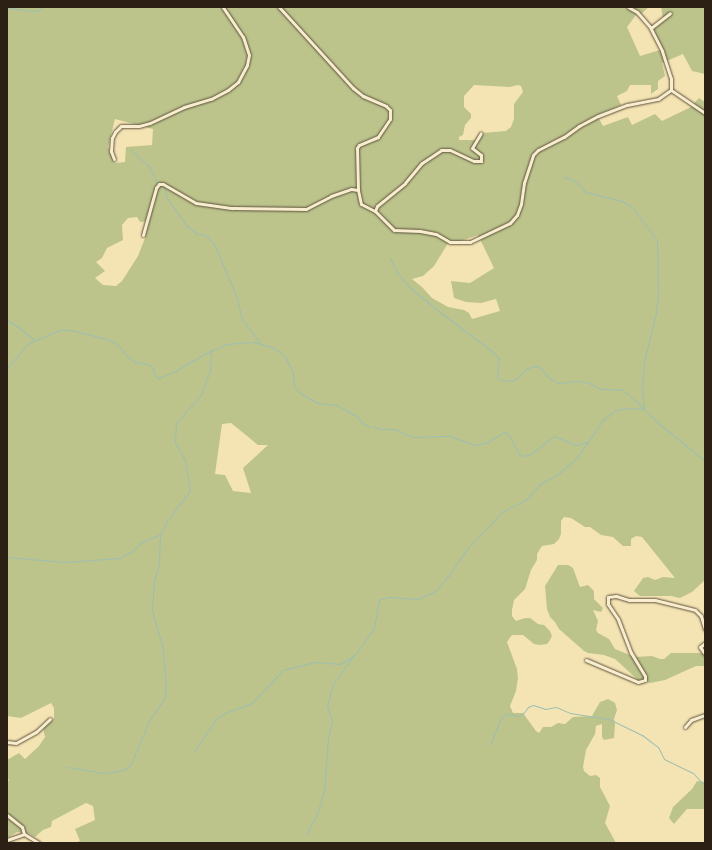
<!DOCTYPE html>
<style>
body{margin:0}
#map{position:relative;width:712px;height:850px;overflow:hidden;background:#f5e4b3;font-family:"Libre Caslon Text",serif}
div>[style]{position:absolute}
.green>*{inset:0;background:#bcc48c}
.stream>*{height:1px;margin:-0.5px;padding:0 0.5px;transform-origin:0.5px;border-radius:0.5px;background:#9dbeb1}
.roads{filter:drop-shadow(0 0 1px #5e513c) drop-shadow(0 0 1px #5e513c)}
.minor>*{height:3px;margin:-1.5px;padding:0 1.5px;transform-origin:1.5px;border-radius:1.5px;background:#f8edce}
span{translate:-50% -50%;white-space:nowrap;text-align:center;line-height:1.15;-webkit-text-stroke:3.5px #f8edce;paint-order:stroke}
.frame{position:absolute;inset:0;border:8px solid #2c2015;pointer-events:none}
</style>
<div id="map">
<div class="green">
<i style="clip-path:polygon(evenodd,7px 7px,649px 7px,641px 14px,639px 11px,627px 27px,640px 56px,660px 50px,653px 27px,663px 18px,661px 7px,705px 7px,705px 74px,692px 71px,683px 54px,662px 63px,665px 76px,658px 81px,658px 89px,651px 94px,651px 85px,630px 85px,627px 91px,617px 96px,621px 105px,597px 115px,603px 126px,628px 117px,632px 125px,655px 114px,662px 121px,691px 107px,699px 98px,705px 102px,705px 580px,692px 592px,680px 598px,671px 596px,640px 596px,634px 591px,643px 578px,648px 577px,655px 580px,663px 577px,675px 578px,642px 537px,636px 536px,631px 539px,631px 546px,623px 546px,613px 537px,601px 535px,590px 527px,585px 527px,571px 518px,564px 517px,561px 521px,561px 534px,559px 539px,554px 544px,542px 546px,537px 554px,537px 560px,531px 570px,525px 589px,514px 600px,512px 610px,512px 616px,516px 621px,525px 618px,530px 618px,538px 624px,544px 625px,550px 631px,552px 636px,550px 640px,547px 644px,540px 645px,534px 644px,523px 635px,512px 635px,507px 642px,517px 669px,518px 678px,516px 691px,510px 706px,513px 713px,523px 713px,536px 731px,539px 733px,543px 727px,551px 727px,558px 723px,565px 724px,573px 717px,592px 716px,600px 702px,608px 699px,615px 703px,617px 710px,614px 719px,615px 724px,614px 738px,604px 740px,602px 737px,602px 724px,596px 726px,595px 734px,586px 750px,583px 767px,584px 771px,590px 776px,596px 775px,600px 778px,600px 787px,610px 806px,605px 823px,616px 843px,75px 843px,80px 841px,75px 829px,95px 820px,93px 806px,86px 803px,52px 821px,51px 827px,43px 830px,35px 837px,28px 833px,17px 832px,7px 838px,7px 782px,9px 780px,7px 777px,7px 760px,19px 753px,25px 759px,39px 746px,45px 737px,43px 728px,54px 718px,54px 708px,51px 703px,21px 718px,7px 716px,7px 7px,474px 85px,510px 87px,518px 85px,521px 86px,523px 92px,514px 104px,514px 119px,511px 127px,506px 131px,482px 133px,475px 140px,459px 140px,459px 137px,463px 135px,465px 125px,471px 118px,471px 114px,464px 107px,464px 96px,474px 85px,7px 7px,115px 119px,153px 129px,152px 145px,126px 147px,125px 162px,115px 163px,108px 147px,115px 119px,7px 7px,137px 217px,140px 222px,147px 221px,145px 238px,138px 256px,122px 281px,116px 286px,103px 285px,95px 278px,105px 271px,96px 262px,102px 258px,107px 248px,123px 240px,122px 225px,128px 218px,137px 217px,7px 7px,478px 235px,494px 268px,470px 283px,451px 281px,454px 298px,466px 302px,481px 303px,496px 299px,500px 311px,472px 319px,469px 313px,464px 310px,448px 307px,432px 298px,422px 287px,412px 279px,423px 276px,434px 266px,450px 240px,458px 242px,478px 235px,7px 7px,231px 423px,258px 445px,268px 445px,243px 468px,251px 493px,233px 491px,225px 475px,215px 474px,222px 424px,231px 423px)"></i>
<i style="clip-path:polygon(558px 565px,568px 565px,573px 568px,580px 587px,588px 585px,594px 591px,594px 599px,603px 608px,601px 612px,593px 610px,598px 621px,596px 630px,598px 633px,609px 639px,615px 649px,635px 657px,652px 656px,660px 659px,664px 659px,671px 653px,701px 653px,705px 654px,705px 666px,696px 666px,665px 680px,650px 683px,638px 680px,615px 659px,604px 655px,588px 653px,584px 651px,559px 629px,555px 622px,550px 617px,547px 609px,545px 586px)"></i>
<i style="clip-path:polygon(697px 781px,705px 782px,705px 809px,687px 809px,674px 824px,669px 818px,673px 807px,692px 789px)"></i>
</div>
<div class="stream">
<i style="left:7px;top:8px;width:30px;rotate:6deg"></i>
<i style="left:37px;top:11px;width:7px;rotate:-34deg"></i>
<i style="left:131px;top:150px;width:24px;rotate:42deg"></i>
<i style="left:149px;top:166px;width:19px;rotate:65deg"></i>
<i style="left:564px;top:177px;width:12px;rotate:20deg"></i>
<i style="left:575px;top:181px;width:16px;rotate:45deg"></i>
<i style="left:586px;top:192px;width:37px;rotate:14deg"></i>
<i style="left:622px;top:201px;width:12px;rotate:31deg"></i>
<i style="left:632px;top:207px;width:41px;rotate:52.9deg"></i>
<i style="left:657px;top:240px;width:53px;rotate:88.9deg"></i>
<i style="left:658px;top:293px;width:20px;rotate:96deg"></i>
<i style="left:656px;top:313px;width:49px;rotate:104deg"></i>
<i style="left:644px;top:361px;width:31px;rotate:94deg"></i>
<i style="left:642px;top:392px;width:17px;rotate:83deg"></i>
<i style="left:164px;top:186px;width:12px;rotate:76deg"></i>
<i style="left:167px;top:198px;width:33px;rotate:55deg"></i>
<i style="left:186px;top:225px;width:13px;rotate:39deg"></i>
<i style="left:196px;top:233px;width:11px;rotate:15deg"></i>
<i style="left:207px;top:236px;width:13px;rotate:51deg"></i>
<i style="left:215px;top:246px;width:56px;rotate:67.1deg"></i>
<i style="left:237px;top:298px;width:22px;rotate:77deg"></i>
<i style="left:242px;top:319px;width:30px;rotate:53deg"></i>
<i style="left:390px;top:258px;width:16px;rotate:63deg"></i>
<i style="left:397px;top:272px;width:18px;rotate:52deg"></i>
<i style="left:408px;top:286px;width:43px;rotate:39.3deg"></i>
<i style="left:441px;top:313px;width:66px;rotate:37deg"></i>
<i style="left:494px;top:353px;width:8px;rotate:50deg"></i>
<i style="left:499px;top:359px;width:17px;rotate:97deg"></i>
<i style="left:497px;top:376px;width:6px;rotate:45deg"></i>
<i style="left:501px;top:380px;width:12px;rotate:5deg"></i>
<i style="left:513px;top:381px;width:20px;rotate:-41deg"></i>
<i style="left:528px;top:368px;width:7px;rotate:-16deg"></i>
<i style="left:535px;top:366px;width:6px;rotate:18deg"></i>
<i style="left:541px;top:368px;width:13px;rotate:51deg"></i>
<i style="left:549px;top:378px;width:10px;rotate:29deg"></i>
<i style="left:558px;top:383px;width:17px;rotate:-7deg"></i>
<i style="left:575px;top:381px;width:12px;rotate:5deg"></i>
<i style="left:587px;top:382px;width:15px;rotate:28deg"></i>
<i style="left:600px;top:389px;width:23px;rotate:2deg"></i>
<i style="left:623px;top:390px;width:28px;rotate:42deg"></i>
<i style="left:7px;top:320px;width:17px;rotate:33deg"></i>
<i style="left:21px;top:329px;width:17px;rotate:40deg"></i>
<i style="left:7px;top:368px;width:33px;rotate:-49deg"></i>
<i style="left:29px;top:343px;width:34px;rotate:-23deg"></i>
<i style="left:60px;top:330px;width:11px"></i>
<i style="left:71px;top:330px;width:38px;rotate:14deg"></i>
<i style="left:108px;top:339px;width:12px;rotate:31deg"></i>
<i style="left:118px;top:345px;width:17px;rotate:50deg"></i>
<i style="left:129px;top:358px;width:7px;rotate:34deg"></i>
<i style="left:135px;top:362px;width:16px;rotate:11deg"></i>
<i style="left:151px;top:365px;width:13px;rotate:67deg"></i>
<i style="left:156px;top:377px;width:3px;rotate:18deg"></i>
<i style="left:159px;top:378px;width:17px;rotate:-24deg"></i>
<i style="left:175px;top:371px;width:34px;rotate:-30deg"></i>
<i style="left:204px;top:354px;width:24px;rotate:-24deg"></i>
<i style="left:226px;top:344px;width:27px;rotate:-4deg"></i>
<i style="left:253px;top:342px;width:20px;rotate:15deg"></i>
<i style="left:272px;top:347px;width:14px;rotate:34deg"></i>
<i style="left:284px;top:355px;width:20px;rotate:63deg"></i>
<i style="left:293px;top:373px;width:13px;rotate:86deg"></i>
<i style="left:294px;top:386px;width:9px;rotate:49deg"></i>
<i style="left:300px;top:393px;width:20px;rotate:30deg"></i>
<i style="left:317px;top:403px;width:19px;rotate:6deg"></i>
<i style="left:336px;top:405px;width:9px;rotate:27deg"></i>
<i style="left:344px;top:409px;width:16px;rotate:30deg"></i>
<i style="left:358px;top:417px;width:7px;rotate:56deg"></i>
<i style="left:362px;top:423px;width:9px;rotate:27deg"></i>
<i style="left:374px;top:427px;width:8px;rotate:14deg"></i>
<i style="left:382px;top:429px;width:13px"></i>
<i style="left:395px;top:429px;width:13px;rotate:27deg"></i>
<i style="left:407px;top:435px;width:8px;rotate:14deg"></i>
<i style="left:415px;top:437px;width:35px;rotate:-2deg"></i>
<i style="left:450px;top:436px;width:27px;rotate:20deg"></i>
<i style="left:475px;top:445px;width:13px;rotate:-13deg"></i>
<i style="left:488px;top:442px;width:19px;rotate:-32deg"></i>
<i style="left:504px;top:432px;width:4px;rotate:27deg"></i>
<i style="left:508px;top:434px;width:23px;rotate:61deg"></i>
<i style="left:519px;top:454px;width:5px;rotate:22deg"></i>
<i style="left:524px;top:456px;width:7px;rotate:-16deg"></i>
<i style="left:531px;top:454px;width:29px;rotate:-38deg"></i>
<i style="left:554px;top:436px;width:24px;rotate:22deg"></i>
<i style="left:576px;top:445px;width:12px;rotate:-14deg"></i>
<i style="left:588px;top:442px;width:27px;rotate:-56deg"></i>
<i style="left:603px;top:420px;width:16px;rotate:-38deg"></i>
<i style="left:616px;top:410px;width:13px;rotate:-9deg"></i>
<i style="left:629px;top:408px;width:15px;rotate:4deg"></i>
<i style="left:644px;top:409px;width:18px;rotate:45deg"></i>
<i style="left:657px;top:422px;width:62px;rotate:39.1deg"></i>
<i style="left:7px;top:557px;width:57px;rotate:5deg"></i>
<i style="left:64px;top:562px;width:56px;rotate:-4.1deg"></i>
<i style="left:120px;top:558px;width:16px;rotate:-30deg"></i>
<i style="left:134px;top:550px;width:9px;rotate:-49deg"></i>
<i style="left:140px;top:543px;width:21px;rotate:-23deg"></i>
<i style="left:490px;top:745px;width:27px;rotate:-68deg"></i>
<i style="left:500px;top:720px;width:5px;rotate:-53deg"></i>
<i style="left:503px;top:716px;width:5px;rotate:-22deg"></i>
<i style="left:508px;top:714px;width:9px;rotate:13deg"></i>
<i style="left:517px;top:716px;width:5px;rotate:-11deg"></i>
<i style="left:522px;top:715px;width:10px;rotate:-53deg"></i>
<i style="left:528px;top:707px;width:5px;rotate:-22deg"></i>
<i style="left:533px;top:705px;width:13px;rotate:18deg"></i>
<i style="left:545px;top:709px;width:11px;rotate:-10deg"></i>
<i style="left:556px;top:707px;width:15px;rotate:23deg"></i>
<i style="left:570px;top:713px;width:39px;rotate:9deg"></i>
<i style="left:609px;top:719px;width:37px;rotate:26deg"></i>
<i style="left:642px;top:735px;width:20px;rotate:37deg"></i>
<i style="left:658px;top:747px;width:13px;rotate:63deg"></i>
<i style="left:664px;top:759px;width:32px;rotate:26deg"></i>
<i style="left:693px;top:773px;width:18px;rotate:47deg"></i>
<i style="left:194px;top:752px;width:40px;rotate:-56deg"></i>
<i style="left:216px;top:719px;width:11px;rotate:-34deg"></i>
<i style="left:225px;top:713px;width:29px;rotate:-20deg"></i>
<i style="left:252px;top:703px;width:45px;rotate:-46.8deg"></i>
<i style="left:283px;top:670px;width:34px;rotate:-14deg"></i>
<i style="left:316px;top:662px;width:24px;rotate:5deg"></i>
<i style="left:340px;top:664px;width:17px;rotate:-31deg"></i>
<i style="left:355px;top:655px;width:33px;rotate:-55deg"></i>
<i style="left:374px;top:628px;width:28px;rotate:-80deg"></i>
<i style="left:379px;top:600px;width:10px;rotate:-17deg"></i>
<i style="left:389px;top:597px;width:28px;rotate:4deg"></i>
<i style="left:417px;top:599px;width:18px;rotate:-22deg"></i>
<i style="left:434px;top:592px;width:24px;rotate:-48deg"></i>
<i style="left:450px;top:574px;width:30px;rotate:-56deg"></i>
<i style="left:467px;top:549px;width:51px;rotate:-46.6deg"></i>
<i style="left:502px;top:512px;width:28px;rotate:-27deg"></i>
<i style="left:527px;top:499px;width:20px;rotate:-49deg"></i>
<i style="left:540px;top:484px;width:21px;rotate:-29deg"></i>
<i style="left:558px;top:474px;width:23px;rotate:-40deg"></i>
<i style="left:576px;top:459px;width:21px;rotate:-55deg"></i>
<i style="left:67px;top:767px;width:38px;rotate:9deg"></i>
<i style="left:105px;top:773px;width:18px;rotate:-9deg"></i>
<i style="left:123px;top:770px;width:8px;rotate:-30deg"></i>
<i style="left:130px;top:766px;width:49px;rotate:-67.1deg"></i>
<i style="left:149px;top:721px;width:27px;rotate:-56deg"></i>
<i style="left:164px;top:699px;width:13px;rotate:-81deg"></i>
<i style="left:166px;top:686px;width:37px;rotate:-95deg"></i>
<i style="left:163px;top:649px;width:41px;rotate:-105.8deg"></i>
<i style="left:152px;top:610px;width:29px;rotate:-86deg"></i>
<i style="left:154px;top:581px;width:19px;rotate:-74deg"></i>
<i style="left:159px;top:563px;width:28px;rotate:-88deg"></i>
<i style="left:160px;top:535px;width:16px;rotate:-63deg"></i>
<i style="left:167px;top:521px;width:38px;rotate:-53deg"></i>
<i style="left:190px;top:491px;width:31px;rotate:-99deg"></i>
<i style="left:185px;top:460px;width:21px;rotate:-119deg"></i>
<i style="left:175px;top:442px;width:19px;rotate:-87deg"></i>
<i style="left:176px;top:423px;width:38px;rotate:-48deg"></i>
<i style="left:201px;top:395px;width:27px;rotate:-70deg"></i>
<i style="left:210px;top:370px;width:20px;rotate:-87deg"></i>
<i style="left:306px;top:834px;width:23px;rotate:-61deg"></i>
<i style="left:317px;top:814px;width:24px;rotate:-73deg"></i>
<i style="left:324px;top:791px;width:53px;rotate:-85.7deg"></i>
<i style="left:328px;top:738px;width:18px;rotate:-77deg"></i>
<i style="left:332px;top:720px;width:15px;rotate:-110deg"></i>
<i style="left:327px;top:706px;width:23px;rotate:-75deg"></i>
<i style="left:333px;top:684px;width:36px;rotate:-54deg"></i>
</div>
<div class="roads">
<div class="minor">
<i style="left:279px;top:7px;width:110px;rotate:47.6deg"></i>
<i style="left:353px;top:88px;width:13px;rotate:39deg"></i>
<i style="left:363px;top:96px;width:25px;rotate:23deg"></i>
<i style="left:386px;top:106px;width:6px;rotate:45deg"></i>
<i style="left:390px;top:110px;width:9px;rotate:90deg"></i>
<i style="left:390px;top:119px;width:22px;rotate:124deg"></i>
<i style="left:378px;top:137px;width:21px;rotate:157deg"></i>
<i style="left:359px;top:145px;width:4px;rotate:124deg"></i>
<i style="left:357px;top:148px;width:42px;rotate:88.6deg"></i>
<i style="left:358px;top:190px;width:14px;rotate:78deg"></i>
<i style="left:361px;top:204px;width:16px;rotate:27deg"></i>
<i style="left:375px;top:211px;width:27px;rotate:45deg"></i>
<i style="left:394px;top:230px;width:26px;rotate:2deg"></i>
<i style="left:420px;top:231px;width:16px;rotate:11deg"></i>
<i style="left:436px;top:234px;width:16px;rotate:30deg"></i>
<i style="left:450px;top:242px;width:20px"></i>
<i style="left:470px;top:242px;width:44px;rotate:-25.4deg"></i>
<i style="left:510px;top:223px;width:11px;rotate:-49deg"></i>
<i style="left:517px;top:215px;width:12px;rotate:-70deg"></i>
<i style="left:521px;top:204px;width:21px;rotate:-82deg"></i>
<i style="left:524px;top:183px;width:29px;rotate:-72deg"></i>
<i style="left:533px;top:155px;width:7px;rotate:-45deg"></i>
<i style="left:538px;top:150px;width:29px;rotate:-27deg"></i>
<i style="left:564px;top:137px;width:19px;rotate:-36deg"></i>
<i style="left:579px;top:126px;width:21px;rotate:-28deg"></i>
<i style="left:598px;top:116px;width:31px;rotate:-21deg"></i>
<i style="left:627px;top:105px;width:32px;rotate:-11deg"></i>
<i style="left:658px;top:99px;width:16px;rotate:-35deg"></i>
<i style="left:628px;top:7px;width:10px;rotate:29deg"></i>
<i style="left:637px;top:12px;width:20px;rotate:49deg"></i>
<i style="left:650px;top:27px;width:27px;rotate:63deg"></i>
<i style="left:662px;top:51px;width:28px;rotate:72deg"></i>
<i style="left:671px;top:78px;width:12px;rotate:90deg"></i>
<i style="left:651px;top:28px;width:24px;rotate:-38deg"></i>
<i style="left:671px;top:90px;width:41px;rotate:34.1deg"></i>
<i style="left:114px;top:159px;width:9px;rotate:-111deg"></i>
<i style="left:111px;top:151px;width:13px;rotate:-86deg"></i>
<i style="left:112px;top:138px;width:7px;rotate:-63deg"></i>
<i style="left:115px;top:132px;width:8px;rotate:-45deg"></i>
<i style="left:121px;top:126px;width:18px"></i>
<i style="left:139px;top:126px;width:11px;rotate:-15deg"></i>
<i style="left:150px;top:123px;width:38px;rotate:-25deg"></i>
<i style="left:184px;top:107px;width:28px;rotate:-17deg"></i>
<i style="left:211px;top:99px;width:19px;rotate:-28deg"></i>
<i style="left:228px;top:90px;width:13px;rotate:-39deg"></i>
<i style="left:238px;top:82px;width:19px;rotate:-62deg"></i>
<i style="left:247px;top:65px;width:10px;rotate:-79deg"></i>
<i style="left:249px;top:55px;width:19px;rotate:-108deg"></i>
<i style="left:243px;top:37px;width:36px;rotate:-124deg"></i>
<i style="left:375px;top:211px;width:5px;rotate:-68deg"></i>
<i style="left:377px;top:206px;width:36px;rotate:-39deg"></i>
<i style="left:405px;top:183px;width:26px;rotate:-50deg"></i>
<i style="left:422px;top:163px;width:23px;rotate:-34deg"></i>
<i style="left:441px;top:150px;width:9px"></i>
<i style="left:450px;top:150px;width:26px;rotate:25deg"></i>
<i style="left:474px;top:161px;width:7px"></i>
<i style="left:481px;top:161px;width:6px;rotate:-90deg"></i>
<i style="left:481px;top:155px;width:11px;rotate:-142deg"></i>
<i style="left:472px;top:148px;width:17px;rotate:-59deg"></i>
<i style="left:143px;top:235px;width:49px;rotate:-74.5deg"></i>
<i style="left:156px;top:188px;width:5px;rotate:-53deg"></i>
<i style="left:159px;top:184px;width:4px"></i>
<i style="left:163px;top:184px;width:38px;rotate:30deg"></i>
<i style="left:196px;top:203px;width:37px;rotate:8deg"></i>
<i style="left:233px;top:208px;width:73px;rotate:0.8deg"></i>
<i style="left:306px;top:209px;width:28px;rotate:-27deg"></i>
<i style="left:331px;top:196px;width:21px;rotate:-19deg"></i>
<i style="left:351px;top:189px;width:7px;rotate:8deg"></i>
<i style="left:705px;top:643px;width:6px;rotate:141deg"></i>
<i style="left:700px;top:647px;width:9px;rotate:54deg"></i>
<i style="left:586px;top:660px;width:56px;rotate:22.9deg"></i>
<i style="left:638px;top:682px;width:7px;rotate:-16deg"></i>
<i style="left:645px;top:680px;width:4px;rotate:-90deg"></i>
<i style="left:645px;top:676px;width:27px;rotate:-121deg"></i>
<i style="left:631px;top:653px;width:36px;rotate:-111deg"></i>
<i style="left:618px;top:619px;width:18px;rotate:-124deg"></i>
<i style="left:608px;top:604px;width:7px;rotate:-90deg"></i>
<i style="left:608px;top:597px;width:8px;rotate:-7deg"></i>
<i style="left:616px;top:596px;width:14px;rotate:17deg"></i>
<i style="left:629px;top:600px;width:26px"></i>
<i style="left:655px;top:600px;width:41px;rotate:14deg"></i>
<i style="left:695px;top:610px;width:8px;rotate:45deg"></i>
<i style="left:701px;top:616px;width:14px;rotate:73deg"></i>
<i style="left:685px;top:727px;width:9px;rotate:-49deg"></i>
<i style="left:691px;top:720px;width:15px;rotate:-20deg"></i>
<i style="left:7px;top:742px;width:9px;rotate:6deg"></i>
<i style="left:16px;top:743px;width:23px;rotate:-29deg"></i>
<i style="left:36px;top:732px;width:19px;rotate:-43deg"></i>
<i style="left:7px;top:815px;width:19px;rotate:39deg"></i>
<i style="left:22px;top:827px;width:7px;rotate:74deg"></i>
<i style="left:7px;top:840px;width:18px;rotate:-19deg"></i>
<i style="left:24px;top:834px;width:17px;rotate:31deg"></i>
</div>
</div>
<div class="frame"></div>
</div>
